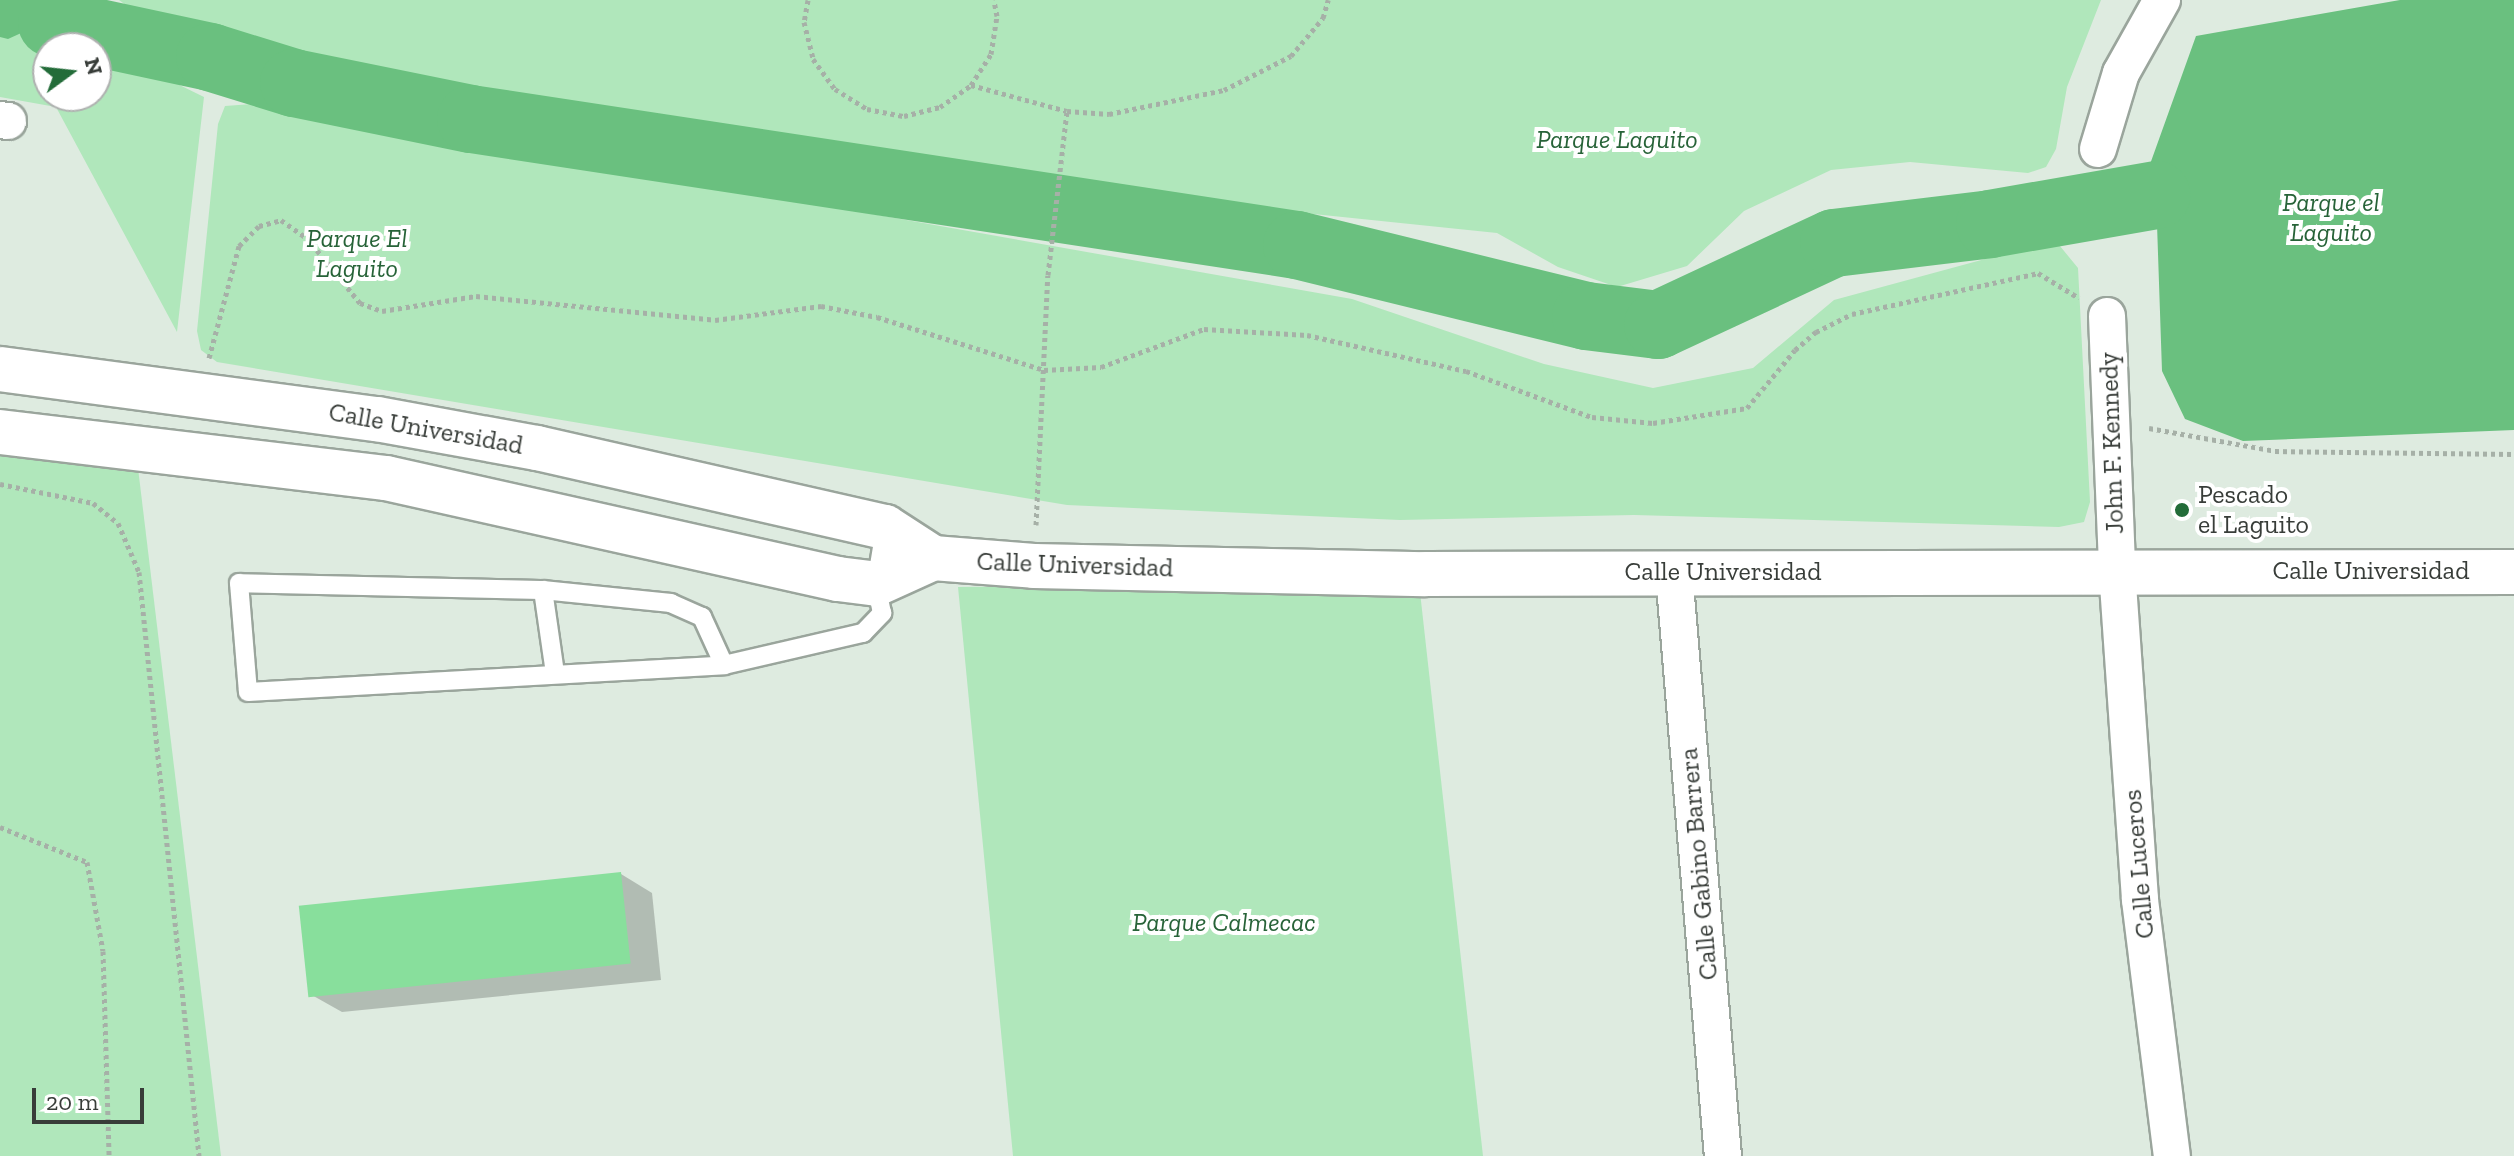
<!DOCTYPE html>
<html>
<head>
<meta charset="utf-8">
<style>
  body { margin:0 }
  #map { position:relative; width:2514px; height:1156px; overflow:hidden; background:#deebe0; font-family:"Zilla Slab",serif }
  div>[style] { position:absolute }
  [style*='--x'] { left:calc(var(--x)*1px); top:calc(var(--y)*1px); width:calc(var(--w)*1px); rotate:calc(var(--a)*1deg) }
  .green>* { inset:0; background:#b0e7bb }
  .water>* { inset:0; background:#6ac07f }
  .shadow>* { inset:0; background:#0003 }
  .river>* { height:68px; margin:-34px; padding:0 34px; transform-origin:34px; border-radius:34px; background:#6ac07f }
  .building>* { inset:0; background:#88df9c; transform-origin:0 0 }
  .path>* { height:5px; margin-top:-2.5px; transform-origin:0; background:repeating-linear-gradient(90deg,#a6b0a7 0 4px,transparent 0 8px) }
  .roads { filter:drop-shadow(2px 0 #9aa59c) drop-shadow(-2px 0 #9aa59c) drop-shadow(0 2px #9aa59c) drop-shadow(0 -2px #9aa59c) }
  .service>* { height:18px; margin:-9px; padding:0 9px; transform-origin:9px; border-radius:9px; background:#fff }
  .minor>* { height:36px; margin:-18px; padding:0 18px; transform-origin:18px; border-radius:18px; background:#fff }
  .tertiary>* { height:44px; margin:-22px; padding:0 22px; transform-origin:22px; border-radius:22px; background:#fff }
  .dots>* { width:22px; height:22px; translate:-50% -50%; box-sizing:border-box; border:4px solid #fff; border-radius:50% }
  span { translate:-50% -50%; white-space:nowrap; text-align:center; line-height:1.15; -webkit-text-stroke:8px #fff; paint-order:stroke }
  .park-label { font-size:26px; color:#276338; font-style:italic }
  .street-label { font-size:26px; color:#383d39 }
  .poi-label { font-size:26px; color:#383d39 }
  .left { translate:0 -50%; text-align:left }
  .north { position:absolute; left:32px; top:32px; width:80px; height:80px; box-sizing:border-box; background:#fff; border:2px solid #afb1b0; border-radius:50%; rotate:75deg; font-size:22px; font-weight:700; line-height:32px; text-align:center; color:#383d39 }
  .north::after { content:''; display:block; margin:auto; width:28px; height:36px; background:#236c39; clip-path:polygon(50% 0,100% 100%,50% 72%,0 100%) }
  .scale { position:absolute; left:32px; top:1088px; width:112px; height:36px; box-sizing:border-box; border:4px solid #383d39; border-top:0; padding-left:10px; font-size:24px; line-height:28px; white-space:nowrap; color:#383d39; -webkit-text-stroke:6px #fff; paint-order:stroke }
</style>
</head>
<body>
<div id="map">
  <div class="green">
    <i style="clip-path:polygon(evenodd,0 0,50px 0,53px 23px,204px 97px,177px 332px,56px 107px,0 97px,0 0,48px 48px,96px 48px,96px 96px,48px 96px,48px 48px)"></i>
    <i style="clip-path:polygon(119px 0,2101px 0,2067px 87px,2056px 149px,2046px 167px,2028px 173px,1910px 162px,1831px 170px,1744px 211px,1687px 266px,1617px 287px,1558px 267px,1497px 233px,967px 178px,791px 138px,625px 110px,369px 87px,162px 32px)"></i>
    <i style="clip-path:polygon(252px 104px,1352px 299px,1544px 364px,1653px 388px,1753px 368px,1834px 300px,2055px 240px,2078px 268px,2090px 502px,2084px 522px,2059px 527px,1634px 515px,1400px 520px,1067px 505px,217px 362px,201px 350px,197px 331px,218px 124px,225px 106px)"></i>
    <i style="clip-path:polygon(0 450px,138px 468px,221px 1156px,0 1156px)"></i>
    <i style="clip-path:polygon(1108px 586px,1420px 592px,1483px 1156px,1013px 1156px,958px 587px)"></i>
  </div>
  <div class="water">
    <i style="clip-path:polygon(0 0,78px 0,85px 4px,8px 39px,0 37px)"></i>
    <i style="clip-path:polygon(2400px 0,2514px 0,2514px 430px,2243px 441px,2185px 419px,2162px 371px,2156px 195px,2149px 167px,2196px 36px)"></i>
  </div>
  <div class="shadow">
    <i style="clip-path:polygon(621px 874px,652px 893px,661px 980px,342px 1012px,310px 994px)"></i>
  </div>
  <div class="river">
    <i style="--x:52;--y:23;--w:162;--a:12.1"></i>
    <i style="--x:210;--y:57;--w:88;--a:17.2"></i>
    <i style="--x:294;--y:83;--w:181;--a:11.5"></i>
    <i style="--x:471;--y:119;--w:836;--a:8.67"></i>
    <i style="--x:1297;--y:245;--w:298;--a:13.8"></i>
    <i style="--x:1586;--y:316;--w:73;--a:7.1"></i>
    <i style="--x:1658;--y:325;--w:194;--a:-25"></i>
    <i style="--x:1834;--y:243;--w:157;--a:-6.9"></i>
    <i style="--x:1990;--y:224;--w:169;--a:-9.9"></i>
  </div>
  <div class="building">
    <i style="left:621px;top:872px;width:92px;height:324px;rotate:84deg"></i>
  </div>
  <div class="path">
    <i style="--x:808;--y:0;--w:22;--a:100"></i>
    <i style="--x:804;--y:22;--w:38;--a:76"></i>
    <i style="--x:813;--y:59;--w:37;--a:54"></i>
    <i style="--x:835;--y:89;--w:38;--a:32"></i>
    <i style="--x:867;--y:109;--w:38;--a:11"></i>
    <i style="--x:904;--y:116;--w:37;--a:-14"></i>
    <i style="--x:940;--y:107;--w:38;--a:-35"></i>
    <i style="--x:971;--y:85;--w:37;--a:-57"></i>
    <i style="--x:991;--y:54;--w:38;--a:-81"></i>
    <i style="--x:997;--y:16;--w:16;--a:-101"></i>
    <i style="--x:971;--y:85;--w:99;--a:15.2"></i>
    <i style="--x:1067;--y:111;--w:42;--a:4.1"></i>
    <i style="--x:1109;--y:114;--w:117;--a:-11.8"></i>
    <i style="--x:1224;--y:90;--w:75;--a:-26.9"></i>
    <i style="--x:1291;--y:56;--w:50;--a:-49.9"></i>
    <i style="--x:1323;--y:18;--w:19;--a:-74"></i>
    <i style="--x:209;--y:358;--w:116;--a:-75"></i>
    <i style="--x:239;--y:246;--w:28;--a:-45"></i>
    <i style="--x:259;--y:226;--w:23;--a:-15"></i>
    <i style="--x:281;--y:220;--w:32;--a:35"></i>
    <i style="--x:307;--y:238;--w:84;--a:50.8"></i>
    <i style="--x:360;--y:303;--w:23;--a:20"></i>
    <i style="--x:382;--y:311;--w:95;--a:-9.1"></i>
    <i style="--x:476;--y:296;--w:240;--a:5.7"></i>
    <i style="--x:715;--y:320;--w:107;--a:-7.5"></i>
    <i style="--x:821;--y:306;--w:57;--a:11.1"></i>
    <i style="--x:877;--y:317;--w:175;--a:17.6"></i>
    <i style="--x:1044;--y:370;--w:57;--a:-3"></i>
    <i style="--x:1101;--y:367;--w:110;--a:-20.3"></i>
    <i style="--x:1204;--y:329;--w:103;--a:3.3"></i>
    <i style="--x:1307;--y:335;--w:163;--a:12.8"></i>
    <i style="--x:1466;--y:371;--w:134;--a:20.1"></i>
    <i style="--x:1592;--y:417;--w:61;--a:5.6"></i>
    <i style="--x:1653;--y:423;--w:95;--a:-9.1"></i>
    <i style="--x:1747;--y:408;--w:75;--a:-50.4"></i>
    <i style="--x:1795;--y:350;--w:28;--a:-41"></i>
    <i style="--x:1816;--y:332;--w:40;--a:-26.6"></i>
    <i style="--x:1852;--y:314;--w:190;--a:-12.4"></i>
    <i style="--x:2038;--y:273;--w:48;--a:31.4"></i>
    <i style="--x:2149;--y:428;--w:128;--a:10.3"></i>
    <i style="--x:2275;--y:451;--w:239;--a:0.7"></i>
    <i style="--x:0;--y:484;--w:95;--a:11.5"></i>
    <i style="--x:93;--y:503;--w:32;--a:39"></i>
    <i style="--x:118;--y:523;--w:53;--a:66.8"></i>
    <i style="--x:139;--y:572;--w:587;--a:84.13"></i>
    <i style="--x:1036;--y:525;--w:250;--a:-87.3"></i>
    <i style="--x:1048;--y:275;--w:165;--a:-83.4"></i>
    <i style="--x:0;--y:827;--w:94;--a:21.9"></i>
    <i style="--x:87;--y:862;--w:90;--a:79.8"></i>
    <i style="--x:103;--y:951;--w:205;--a:88.3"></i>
  </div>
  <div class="roads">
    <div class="service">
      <i style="--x:543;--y:590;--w:84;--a:81.8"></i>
      <i style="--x:724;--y:665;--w:53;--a:-114.6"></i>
      <i style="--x:702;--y:617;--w:34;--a:-156"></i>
      <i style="--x:671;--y:603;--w:129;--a:-174.2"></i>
      <i style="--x:543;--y:590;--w:304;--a:-178.7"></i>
      <i style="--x:239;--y:583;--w:109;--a:85.3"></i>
      <i style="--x:248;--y:692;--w:477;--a:-3.2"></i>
      <i style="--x:724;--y:665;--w:143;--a:-13"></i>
      <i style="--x:863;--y:633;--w:28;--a:-46"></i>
      <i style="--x:882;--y:613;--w:30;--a:-102"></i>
      <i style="--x:876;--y:584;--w:56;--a:-80.7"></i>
    </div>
    <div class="minor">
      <i style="--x:0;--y:120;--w:8;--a:7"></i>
      <i style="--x:2098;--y:149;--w:79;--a:-73.2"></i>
      <i style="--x:2121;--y:73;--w:84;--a:-60.7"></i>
      <i style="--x:2107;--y:316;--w:254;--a:87.7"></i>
      <i style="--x:2117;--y:570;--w:331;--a:86"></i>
      <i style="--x:2140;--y:900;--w:258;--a:82.9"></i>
      <i style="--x:1674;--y:573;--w:585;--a:85.2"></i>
    </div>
    <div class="tertiary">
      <i style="--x:0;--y:369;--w:380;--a:7.6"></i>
      <i style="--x:377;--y:419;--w:163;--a:10.3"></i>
      <i style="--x:537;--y:448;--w:357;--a:12.8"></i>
      <i style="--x:885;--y:527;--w:57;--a:32.9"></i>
      <i style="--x:933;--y:558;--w:101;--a:4.5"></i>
      <i style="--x:1034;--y:566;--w:391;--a:1.2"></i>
      <i style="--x:1425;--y:574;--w:1089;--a:-0.11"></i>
      <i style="--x:0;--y:432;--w:389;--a:6.8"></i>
      <i style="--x:386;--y:478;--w:463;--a:12.6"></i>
      <i style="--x:838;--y:579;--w:38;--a:7"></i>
      <i style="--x:876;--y:584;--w:63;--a:-24.5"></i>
    </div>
  </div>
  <div class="dots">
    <i style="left:2182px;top:510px;background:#236c39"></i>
  </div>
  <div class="park-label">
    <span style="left:1617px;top:140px">Parque Laguito</span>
    <span style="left:2331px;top:218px">Parque el<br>Laguito</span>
    <span style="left:357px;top:254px">Parque El<br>Laguito</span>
    <span style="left:1224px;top:923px">Parque Calmecac</span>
  </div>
  <div class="street-label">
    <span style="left:426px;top:429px;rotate:10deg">Calle Universidad</span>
    <span style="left:2112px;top:443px;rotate:-92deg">John F. Kennedy</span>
    <span style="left:1075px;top:565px;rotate:2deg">Calle Universidad</span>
    <span style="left:2371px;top:571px">Calle Universidad</span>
    <span style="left:1723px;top:572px">Calle Universidad</span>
    <span style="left:1699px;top:864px;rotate:-95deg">Calle Gabino Barrera</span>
    <span style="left:2139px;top:864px;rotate:-95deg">Calle Luceros</span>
  </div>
  <div class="poi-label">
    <span class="left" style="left:2198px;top:510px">Pescado<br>el Laguito</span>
  </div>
  <div class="north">N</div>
  <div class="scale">20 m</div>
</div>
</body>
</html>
